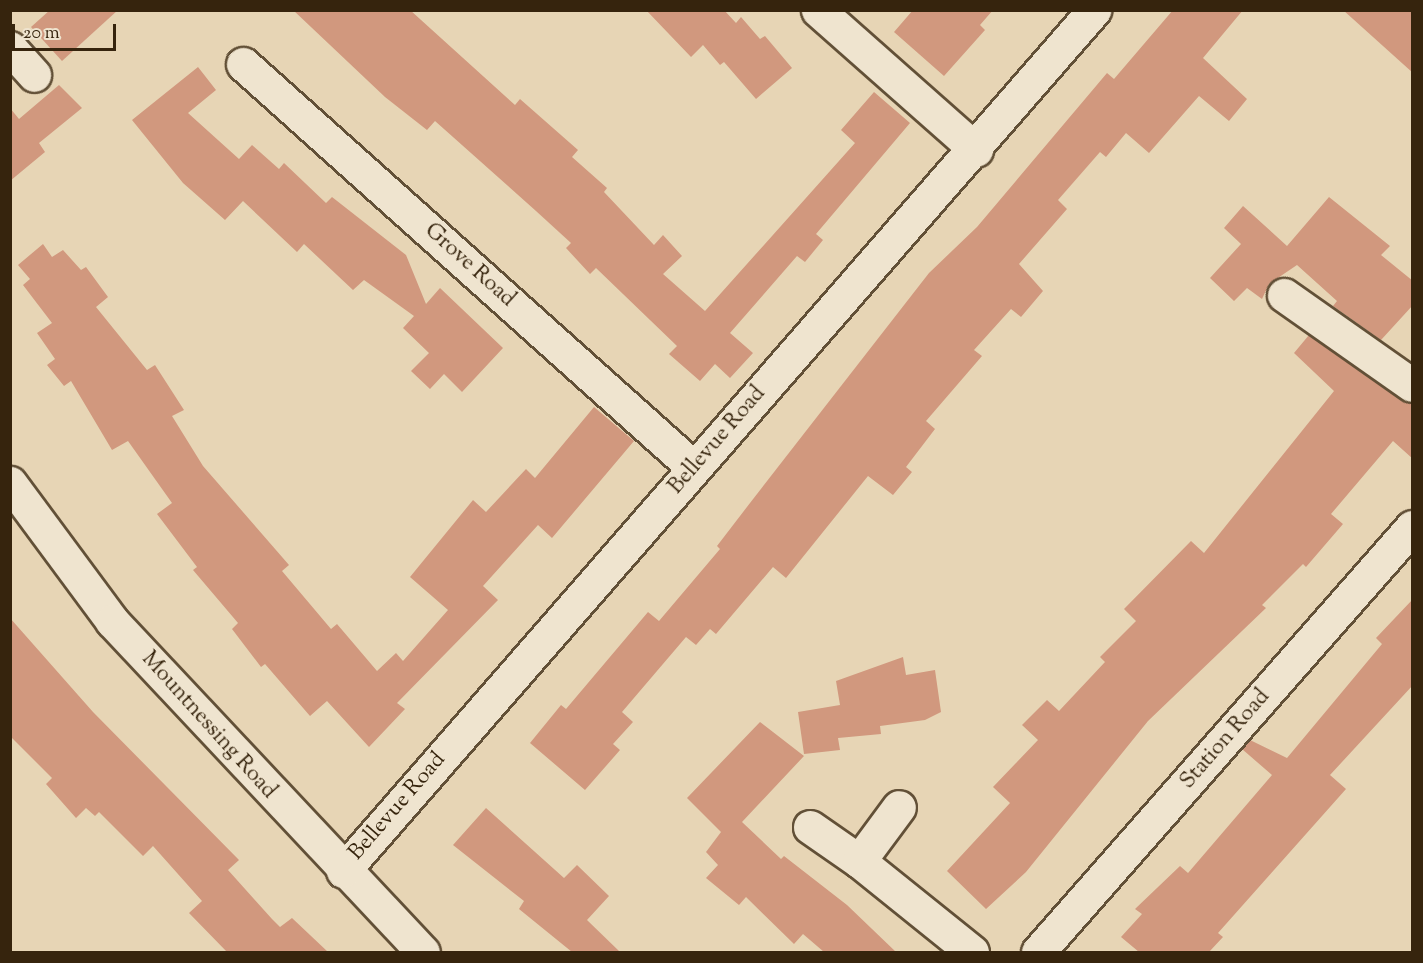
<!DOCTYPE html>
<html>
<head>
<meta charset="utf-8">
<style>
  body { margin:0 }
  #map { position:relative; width:1423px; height:963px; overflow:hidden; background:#e7d5b5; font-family:"Sorts Mill Goudy",serif }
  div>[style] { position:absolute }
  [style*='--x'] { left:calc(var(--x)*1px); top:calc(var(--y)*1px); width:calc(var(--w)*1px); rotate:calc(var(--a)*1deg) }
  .building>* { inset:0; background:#d1987e }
  .roads { filter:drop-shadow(2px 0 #625037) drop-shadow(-2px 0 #625037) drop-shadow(0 2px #625037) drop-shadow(0 -2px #625037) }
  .minor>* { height:33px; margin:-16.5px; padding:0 16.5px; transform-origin:16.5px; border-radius:16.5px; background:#efe4cf }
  span { translate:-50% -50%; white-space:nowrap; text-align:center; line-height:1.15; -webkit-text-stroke:4.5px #efe4cf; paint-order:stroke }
  .street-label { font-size:22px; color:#36240d }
  .frame { position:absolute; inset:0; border:12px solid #36240d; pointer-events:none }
  .scale { position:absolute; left:12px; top:24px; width:104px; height:27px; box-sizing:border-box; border:3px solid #36240d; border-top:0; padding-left:8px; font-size:18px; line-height:21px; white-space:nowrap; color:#36240d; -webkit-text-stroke:4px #efe4cf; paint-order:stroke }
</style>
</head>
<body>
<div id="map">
  <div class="building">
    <i style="clip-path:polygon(50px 10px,118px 10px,62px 61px,31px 27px)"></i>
    <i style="clip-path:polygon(293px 10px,410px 10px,515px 105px,520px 99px,578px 150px,572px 157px,607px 188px,604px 192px,654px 245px,663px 235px,682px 256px,663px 274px,705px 311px,855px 143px,841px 130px,874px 92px,910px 123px,816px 234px,823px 240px,805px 262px,797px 256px,730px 333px,753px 353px,730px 378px,715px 364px,700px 381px,669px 354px,677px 346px,596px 268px,590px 274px,566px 248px,571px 243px,536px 211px,435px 121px,427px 130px,385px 97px)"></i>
    <i style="clip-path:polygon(646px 10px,724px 10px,736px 23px,741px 17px,760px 39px,765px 36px,792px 68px,756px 99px,724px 62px,720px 65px,703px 45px,691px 57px)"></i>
    <i style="clip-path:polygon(913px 10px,993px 10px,980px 25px,985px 30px,944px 76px,894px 32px)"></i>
    <i style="clip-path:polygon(1173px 10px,1243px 10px,1203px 58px,1247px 99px,1229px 121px,1199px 96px,1149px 153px,1126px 133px,1106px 157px,1100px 152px,1058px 200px,1067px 209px,1019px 264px,1043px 291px,1021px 317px,1011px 309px,974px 350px,982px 356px,926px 421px,935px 429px,906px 467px,912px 472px,893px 495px,868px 476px,786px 578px,773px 567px,716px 634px,710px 629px,696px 645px,686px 637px,622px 712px,633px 722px,613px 744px,620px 750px,585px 790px,530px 743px,561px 705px,566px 709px,648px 612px,659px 621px,720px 549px,717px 546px,750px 503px,929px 273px,977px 227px,1107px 73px,1114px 79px)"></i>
    <i style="clip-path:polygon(1343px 10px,1413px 10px,1413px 73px)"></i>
    <i style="clip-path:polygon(198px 67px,216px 90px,188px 113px,239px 159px,252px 145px,279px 169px,284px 163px,326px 203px,332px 197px,406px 255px,426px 304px,440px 288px,503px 348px,462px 392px,444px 374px,430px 389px,411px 371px,429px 353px,403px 328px,414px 316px,364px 280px,353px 290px,304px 244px,297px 252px,243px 201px,225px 220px,183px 183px,132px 120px)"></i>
    <i style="clip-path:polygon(59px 85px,82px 108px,39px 143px,45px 152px,10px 181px,10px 108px,19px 119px)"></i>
    <i style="clip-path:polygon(1329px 197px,1390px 246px,1381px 255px,1413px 281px,1413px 305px,1381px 340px,1333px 306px,1337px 301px,1297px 265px,1269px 284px,1262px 299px,1247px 288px,1234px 301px,1210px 278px,1241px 244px,1224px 228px,1243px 206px,1287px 246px)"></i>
    <i style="clip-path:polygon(43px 244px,52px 257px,63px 250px,81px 270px,86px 267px,108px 297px,96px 307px,147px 370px,155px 365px,184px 410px,172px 416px,203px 466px,289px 565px,282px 571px,331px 629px,337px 624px,377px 671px,396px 653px,403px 661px,448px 610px,410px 577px,473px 500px,486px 512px,526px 469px,535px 478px,594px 407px,634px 441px,552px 538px,538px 525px,483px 586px,498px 600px,397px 703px,405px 709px,369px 747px,327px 701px,310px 716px,265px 664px,261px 667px,232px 629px,238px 623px,193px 570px,197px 567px,157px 514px,172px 503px,128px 441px,112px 450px,71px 381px,64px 386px,47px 365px,55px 359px,37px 333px,52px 323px,23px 285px,30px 279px,18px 265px)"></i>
    <i style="clip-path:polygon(1309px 335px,1401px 400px,1413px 403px,1413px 459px,1393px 441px,1331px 514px,1343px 524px,1306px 567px,1303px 564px,1262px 605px,1266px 608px,1148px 721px,1026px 872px,986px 909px,947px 871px,1010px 803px,993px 787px,1038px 740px,1022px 725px,1047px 700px,1059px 711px,1105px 662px,1100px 657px,1136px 621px,1124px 609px,1191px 541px,1204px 553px,1334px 391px,1294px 353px)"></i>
    <i style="clip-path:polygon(1413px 599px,1413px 685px,1330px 775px,1346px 789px,1218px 933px,1223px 937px,1209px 952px,1139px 952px,1121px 937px,1142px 914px,1135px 909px,1180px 866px,1188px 873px,1272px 775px,1242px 749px,1250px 740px,1287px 758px,1382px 644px,1376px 638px)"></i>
    <i style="clip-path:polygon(10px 618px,93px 712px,239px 860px,228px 870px,272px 919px,280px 927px,292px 918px,328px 952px,227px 952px,189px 913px,202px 901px,153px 846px,143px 856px,99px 812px,95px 816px,86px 808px,76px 818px,46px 784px,52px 778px,10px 736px)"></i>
    <i style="clip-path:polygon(903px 657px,906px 675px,935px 670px,941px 712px,925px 720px,880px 726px,881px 734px,838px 738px,840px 750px,804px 754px,798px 712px,840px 705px,836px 681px)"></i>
    <i style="clip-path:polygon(760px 722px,804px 756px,742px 822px,781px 859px,784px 856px,847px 905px,896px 952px,824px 952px,803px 934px,794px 944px,746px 897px,739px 905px,706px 878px,718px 865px,706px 852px,721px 832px,687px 798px)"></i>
    <i style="clip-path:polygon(486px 808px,564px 878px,577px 865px,609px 896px,587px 920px,620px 952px,572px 952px,519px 909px,524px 901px,453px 845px)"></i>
  </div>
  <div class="roads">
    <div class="minor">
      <i style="--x:818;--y:10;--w:211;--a:41.5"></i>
      <i style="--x:10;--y:48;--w:36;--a:48"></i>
      <i style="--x:243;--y:64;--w:605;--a:41.85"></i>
      <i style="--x:1284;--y:295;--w:156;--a:35.1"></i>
      <i style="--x:10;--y:483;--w:172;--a:53.5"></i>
      <i style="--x:112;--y:621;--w:454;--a:46.8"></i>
      <i style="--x:810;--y:827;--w:60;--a:34.8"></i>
      <i style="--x:859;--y:861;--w:145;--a:38.8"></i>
      <i style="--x:859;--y:861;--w:67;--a:-53.5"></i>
      <i style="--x:343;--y:871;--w:1143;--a:-48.9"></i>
      <i style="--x:1038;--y:952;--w:566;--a:-48.65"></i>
    </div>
  </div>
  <div class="street-label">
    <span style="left:469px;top:266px;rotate:42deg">Grove Road</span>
    <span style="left:718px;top:441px;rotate:-49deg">Bellevue Road</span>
    <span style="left:208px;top:726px;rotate:48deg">Mountnessing Road</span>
    <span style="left:1226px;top:740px;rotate:-49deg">Station Road</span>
    <span style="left:398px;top:807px;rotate:-49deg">Bellevue Road</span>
  </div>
  <div class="frame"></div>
  <div class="scale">20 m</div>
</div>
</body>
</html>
